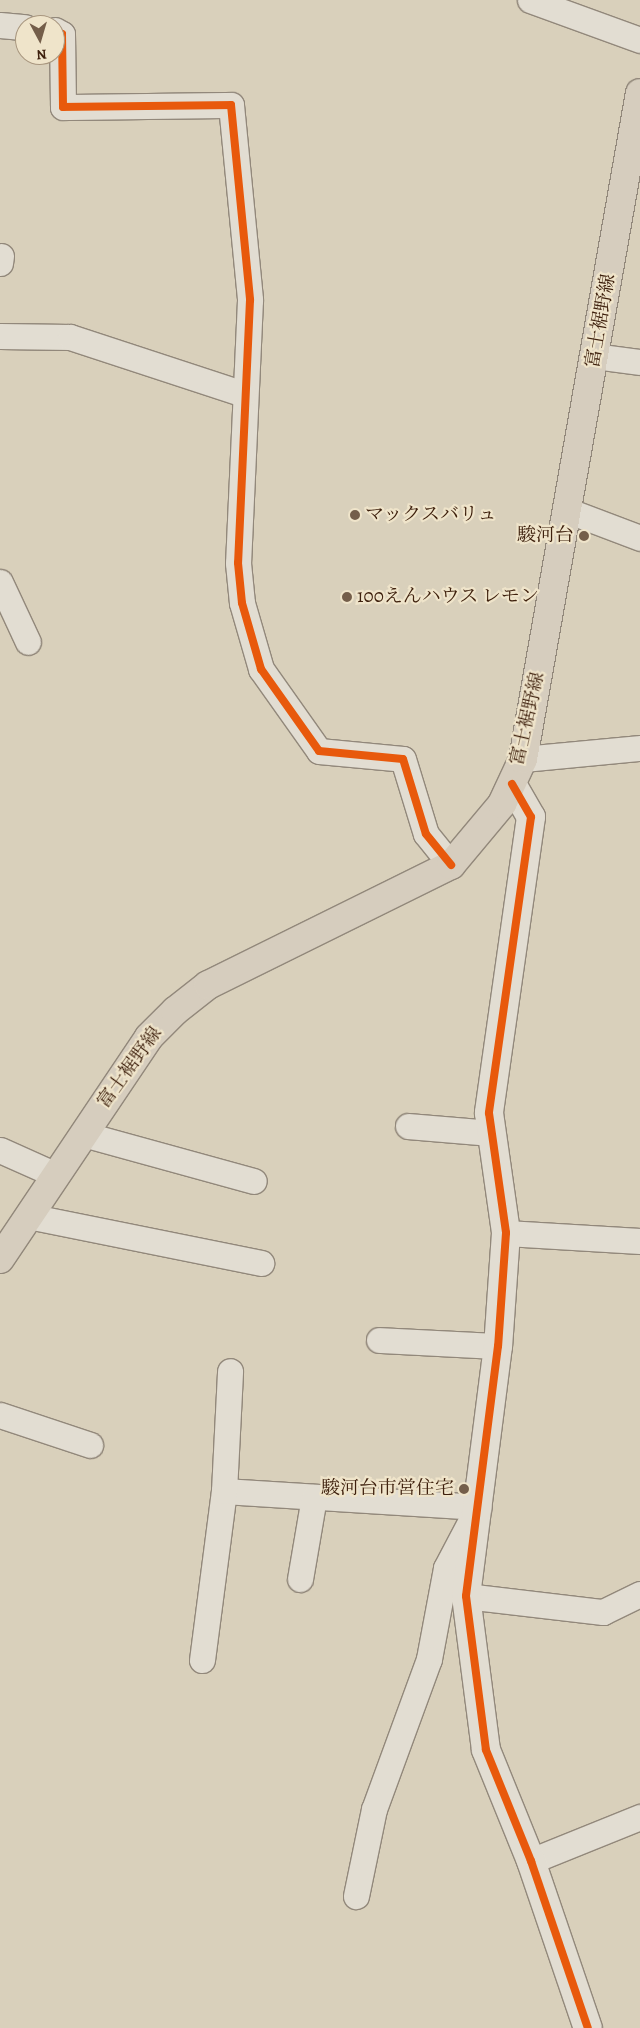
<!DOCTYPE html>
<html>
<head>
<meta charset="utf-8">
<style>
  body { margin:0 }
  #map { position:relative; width:640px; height:2028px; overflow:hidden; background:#d9d0bb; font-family:Alegreya,"Noto Serif JP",serif }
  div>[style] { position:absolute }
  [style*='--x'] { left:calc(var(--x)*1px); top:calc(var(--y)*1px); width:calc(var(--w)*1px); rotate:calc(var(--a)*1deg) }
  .roads { filter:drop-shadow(1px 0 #92887b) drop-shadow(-1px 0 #92887b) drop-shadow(0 1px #92887b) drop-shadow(0 -1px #92887b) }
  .street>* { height:25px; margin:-12.5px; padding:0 12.5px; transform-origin:12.5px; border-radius:12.5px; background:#e2ddd2 }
  .secondary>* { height:28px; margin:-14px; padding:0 14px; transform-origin:14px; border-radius:14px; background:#e2ddd2 }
  .primary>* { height:28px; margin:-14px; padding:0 14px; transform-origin:14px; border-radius:14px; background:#d6cdbe }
  .cycleway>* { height:8px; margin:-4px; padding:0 4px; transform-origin:4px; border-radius:4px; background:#e8590c }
  .dots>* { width:14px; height:14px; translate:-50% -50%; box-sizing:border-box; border:2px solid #efe4ca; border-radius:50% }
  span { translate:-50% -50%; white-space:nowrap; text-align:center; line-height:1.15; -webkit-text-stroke:4.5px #efe4ca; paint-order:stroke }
  .street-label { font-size:19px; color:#3e200d }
  .poi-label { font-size:19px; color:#3e200d }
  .left { translate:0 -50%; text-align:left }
  .right { translate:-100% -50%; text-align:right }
  .north { position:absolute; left:15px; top:15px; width:50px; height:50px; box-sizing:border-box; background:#efe4ca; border:1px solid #a8967e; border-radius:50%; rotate:174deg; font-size:14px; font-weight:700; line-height:20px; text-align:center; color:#3e200d }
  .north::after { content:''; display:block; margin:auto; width:18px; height:22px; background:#745e4a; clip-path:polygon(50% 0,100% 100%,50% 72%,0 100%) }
</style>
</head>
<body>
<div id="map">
  <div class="roads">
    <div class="street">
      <i style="--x:530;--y:0;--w:117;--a:20"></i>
      <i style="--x:0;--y:25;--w:25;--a:5"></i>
      <i style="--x:55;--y:30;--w:8;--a:30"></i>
      <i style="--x:62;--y:34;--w:73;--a:89.2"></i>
      <i style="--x:63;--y:107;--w:168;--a:-0.7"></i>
      <i style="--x:231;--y:105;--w:196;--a:84.4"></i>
      <i style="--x:250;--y:300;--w:263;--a:92.6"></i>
      <i style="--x:238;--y:563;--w:40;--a:84.3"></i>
      <i style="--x:242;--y:603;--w:69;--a:73.9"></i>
      <i style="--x:261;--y:669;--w:100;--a:54.7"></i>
      <i style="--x:319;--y:751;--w:84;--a:5.4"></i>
      <i style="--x:403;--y:759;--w:78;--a:73"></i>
      <i style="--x:426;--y:834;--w:40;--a:51"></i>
      <i style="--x:0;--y:263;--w:7;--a:-82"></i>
      <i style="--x:0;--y:336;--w:70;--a:0.8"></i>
      <i style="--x:70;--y:337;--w:182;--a:18.2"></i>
      <i style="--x:594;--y:356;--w:46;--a:7.4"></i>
      <i style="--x:569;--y:511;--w:76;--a:20.8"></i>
      <i style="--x:0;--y:582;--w:66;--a:65"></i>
      <i style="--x:523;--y:759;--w:118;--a:-5.4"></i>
      <i style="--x:408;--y:1126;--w:83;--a:4.8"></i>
      <i style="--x:83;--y:1134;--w:177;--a:15.4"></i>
      <i style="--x:0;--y:1150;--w:61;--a:24.1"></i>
      <i style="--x:28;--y:1216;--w:238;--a:11.4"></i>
      <i style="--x:506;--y:1233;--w:134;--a:3.4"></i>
      <i style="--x:379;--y:1340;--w:119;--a:2.9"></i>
      <i style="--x:0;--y:1415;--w:95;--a:18.4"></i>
      <i style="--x:224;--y:1491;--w:255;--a:3.6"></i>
      <i style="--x:478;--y:1507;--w:69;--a:117.7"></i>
      <i style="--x:446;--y:1568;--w:93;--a:100.6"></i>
      <i style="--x:429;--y:1659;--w:160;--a:110.1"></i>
      <i style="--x:374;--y:1809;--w:89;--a:101.7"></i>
      <i style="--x:300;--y:1579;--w:83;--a:-80.3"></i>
      <i style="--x:466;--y:1596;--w:138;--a:6.7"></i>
      <i style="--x:603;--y:1612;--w:41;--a:-25.9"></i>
      <i style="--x:202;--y:1660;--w:170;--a:-82.6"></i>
      <i style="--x:224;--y:1491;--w:120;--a:-87.1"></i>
      <i style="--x:531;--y:1861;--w:118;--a:-22"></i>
    </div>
    <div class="secondary">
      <i style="--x:512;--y:784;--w:38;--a:60"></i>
      <i style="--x:531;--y:817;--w:299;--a:98.1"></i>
      <i style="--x:489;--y:1113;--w:121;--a:81.9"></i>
      <i style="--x:506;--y:1233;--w:113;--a:94"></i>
      <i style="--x:498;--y:1346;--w:252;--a:97.3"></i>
      <i style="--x:466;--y:1596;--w:155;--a:82.6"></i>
      <i style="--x:486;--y:1750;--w:120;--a:67.9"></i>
      <i style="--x:531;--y:1861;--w:176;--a:71.2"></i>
    </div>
    <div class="primary">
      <i style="--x:0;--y:1259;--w:267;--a:-56.1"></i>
      <i style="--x:149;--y:1037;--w:37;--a:-45"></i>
      <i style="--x:175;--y:1011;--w:42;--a:-38.2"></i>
      <i style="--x:208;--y:985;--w:271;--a:-26.3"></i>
      <i style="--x:451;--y:865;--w:80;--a:-50.1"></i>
      <i style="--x:502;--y:804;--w:50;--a:-65"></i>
      <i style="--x:523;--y:759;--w:676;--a:-80.04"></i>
    </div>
  </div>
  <div class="cycleway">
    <i style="--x:55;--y:30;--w:8;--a:30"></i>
    <i style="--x:62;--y:34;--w:73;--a:89.2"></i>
    <i style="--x:63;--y:107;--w:168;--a:-0.7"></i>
    <i style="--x:231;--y:105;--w:196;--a:84.4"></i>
    <i style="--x:250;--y:300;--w:263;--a:92.6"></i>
    <i style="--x:238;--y:563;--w:40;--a:84.3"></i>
    <i style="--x:242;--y:603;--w:69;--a:73.9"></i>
    <i style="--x:261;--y:669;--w:100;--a:54.7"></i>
    <i style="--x:319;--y:751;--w:84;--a:5.4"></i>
    <i style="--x:403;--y:759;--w:78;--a:73"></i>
    <i style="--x:426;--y:834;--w:40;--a:51"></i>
    <i style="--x:512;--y:784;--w:38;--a:60"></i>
    <i style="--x:531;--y:817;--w:299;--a:98.1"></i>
    <i style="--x:489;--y:1113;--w:121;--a:81.9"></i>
    <i style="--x:506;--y:1233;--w:113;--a:94"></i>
    <i style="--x:498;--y:1346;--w:252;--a:97.3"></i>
    <i style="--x:466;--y:1596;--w:155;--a:82.6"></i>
    <i style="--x:486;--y:1750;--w:120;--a:67.9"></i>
    <i style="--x:531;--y:1861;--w:176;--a:71.2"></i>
  </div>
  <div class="dots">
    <i style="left:355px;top:515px;background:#745e4a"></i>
    <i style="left:584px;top:536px;background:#745e4a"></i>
    <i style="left:347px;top:597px;background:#745e4a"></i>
    <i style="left:464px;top:1489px;background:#745e4a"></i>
  </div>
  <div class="street-label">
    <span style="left:601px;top:321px;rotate:-80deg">富士裾野線</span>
    <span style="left:528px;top:719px;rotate:-77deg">富士裾野線</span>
    <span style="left:130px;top:1068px;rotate:-54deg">富士裾野線</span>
  </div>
  <div class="poi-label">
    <span class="left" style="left:365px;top:515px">マックスバリュ</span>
    <span class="right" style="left:574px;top:536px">駿河台</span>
    <span class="left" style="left:357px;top:597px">100えんハウス レモン</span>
    <span class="right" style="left:454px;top:1489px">駿河台市営住宅</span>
  </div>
  <div class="north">N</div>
</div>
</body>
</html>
